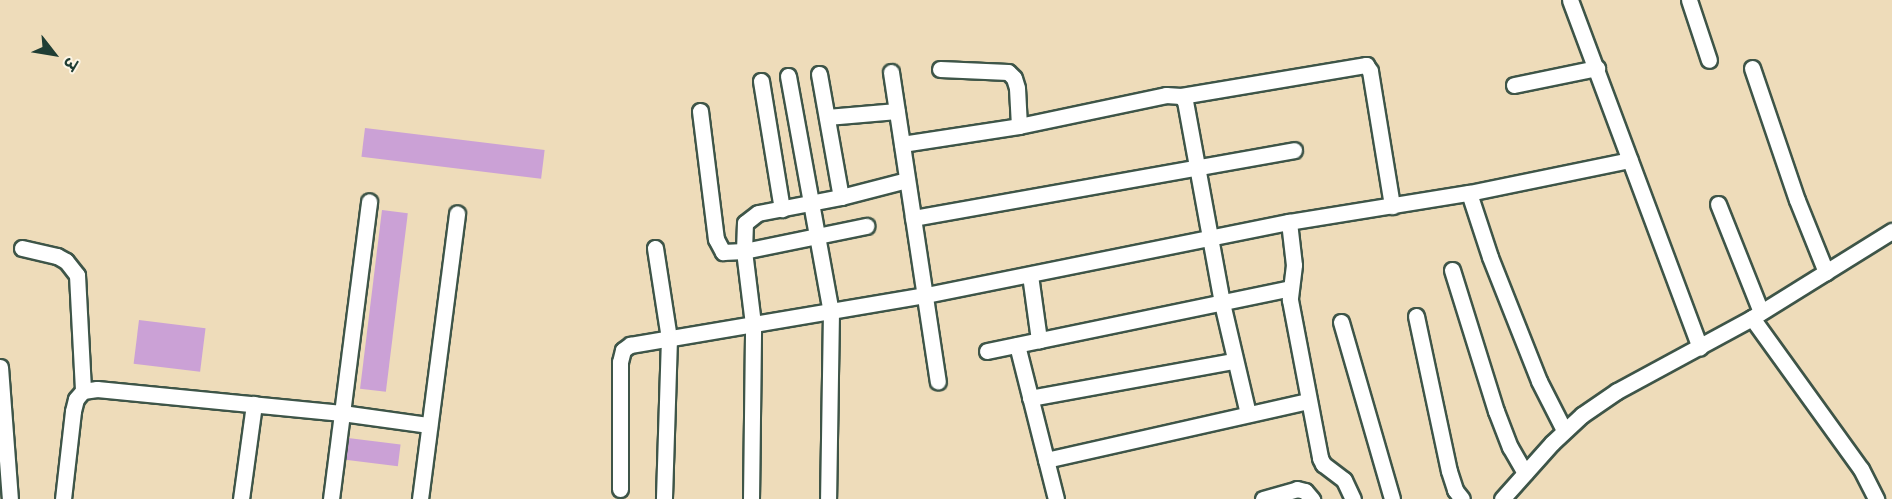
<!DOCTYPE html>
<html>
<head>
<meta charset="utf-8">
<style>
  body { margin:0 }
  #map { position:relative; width:1892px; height:499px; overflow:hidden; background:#eedcba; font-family:Sriracha,"Playpen Sans Deva",sans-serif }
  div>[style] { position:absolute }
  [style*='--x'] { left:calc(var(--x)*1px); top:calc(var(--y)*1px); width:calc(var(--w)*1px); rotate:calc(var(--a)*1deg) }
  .building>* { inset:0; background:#cba1d6; transform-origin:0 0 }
  .roads { filter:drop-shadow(2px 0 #3e5548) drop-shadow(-2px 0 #3e5548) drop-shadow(0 2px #3e5548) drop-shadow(0 -2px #3e5548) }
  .minor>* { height:15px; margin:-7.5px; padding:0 7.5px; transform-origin:7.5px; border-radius:7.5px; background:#fff }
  span { translate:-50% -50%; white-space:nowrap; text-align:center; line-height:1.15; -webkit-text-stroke:6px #fcf5e5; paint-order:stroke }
  .north { position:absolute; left:24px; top:24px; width:60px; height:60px; -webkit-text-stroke:4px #fcf5e5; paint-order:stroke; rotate:121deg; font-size:16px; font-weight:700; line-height:24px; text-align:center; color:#1f3d34 }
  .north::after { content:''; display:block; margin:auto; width:21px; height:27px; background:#1f3d34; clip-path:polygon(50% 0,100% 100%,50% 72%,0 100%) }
</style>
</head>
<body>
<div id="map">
  <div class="building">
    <i style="left:365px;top:128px;width:181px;height:29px;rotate:7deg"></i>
    <i style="left:382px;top:210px;width:26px;height:180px;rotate:7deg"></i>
    <i style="left:139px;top:320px;width:67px;height:44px;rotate:7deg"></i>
    <i style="left:340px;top:437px;width:61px;height:22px;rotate:7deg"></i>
  </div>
  <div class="roads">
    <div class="minor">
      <i style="--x:1570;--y:0;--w:371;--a:69.5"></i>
      <i style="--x:1689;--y:0;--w:63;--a:71.6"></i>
      <i style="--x:1752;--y:68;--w:139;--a:71.2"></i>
      <i style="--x:1797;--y:200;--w:78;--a:68.1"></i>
      <i style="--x:940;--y:69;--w:68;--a:2.5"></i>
      <i style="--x:1008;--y:72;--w:8;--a:45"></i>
      <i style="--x:1014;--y:78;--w:10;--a:73"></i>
      <i style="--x:1017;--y:88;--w:38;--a:87"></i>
      <i style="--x:891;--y:72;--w:313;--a:81.4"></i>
      <i style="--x:819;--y:74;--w:125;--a:79.9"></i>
      <i style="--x:788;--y:76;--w:240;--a:79.7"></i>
      <i style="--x:831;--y:312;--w:187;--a:90.9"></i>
      <i style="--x:761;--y:81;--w:130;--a:80.7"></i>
      <i style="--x:1514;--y:85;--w:85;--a:-11.6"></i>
      <i style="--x:1181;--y:96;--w:188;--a:-9.5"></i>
      <i style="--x:1366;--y:65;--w:7;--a:56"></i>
      <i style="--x:1370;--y:71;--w:137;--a:80.7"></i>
      <i style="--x:700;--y:111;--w:129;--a:82.9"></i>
      <i style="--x:716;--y:239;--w:15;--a:62"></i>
      <i style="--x:723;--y:252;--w:21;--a:-3"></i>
      <i style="--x:744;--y:251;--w:125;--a:-11.6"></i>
      <i style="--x:827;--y:117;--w:70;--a:-4.9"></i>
      <i style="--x:902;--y:144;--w:118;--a:-8.7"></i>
      <i style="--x:1019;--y:126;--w:150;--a:-11.9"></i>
      <i style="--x:1166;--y:95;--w:15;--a:4"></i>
      <i style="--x:1181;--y:96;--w:6;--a:51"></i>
      <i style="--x:1185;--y:101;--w:205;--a:79.6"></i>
      <i style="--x:1222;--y:303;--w:114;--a:76.8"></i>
      <i style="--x:1469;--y:193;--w:67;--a:71.8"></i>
      <i style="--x:1490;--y:257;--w:133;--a:68.4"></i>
      <i style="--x:1539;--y:381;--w:55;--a:63"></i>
      <i style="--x:1718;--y:204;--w:116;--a:68.3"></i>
      <i style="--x:913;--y:218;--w:387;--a:-10.1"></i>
      <i style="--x:1289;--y:222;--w:43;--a:83.4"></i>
      <i style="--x:1294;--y:265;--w:35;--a:97"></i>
      <i style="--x:1290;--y:300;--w:161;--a:79.2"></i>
      <i style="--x:1320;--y:458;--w:7;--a:63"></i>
      <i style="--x:1323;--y:464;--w:26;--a:37"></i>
      <i style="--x:1344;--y:480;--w:21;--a:65"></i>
      <i style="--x:22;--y:248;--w:36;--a:13"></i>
      <i style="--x:57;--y:256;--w:10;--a:29"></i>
      <i style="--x:66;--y:261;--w:18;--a:52"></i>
      <i style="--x:77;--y:275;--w:116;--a:87"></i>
      <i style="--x:655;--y:248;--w:91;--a:81.2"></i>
      <i style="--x:669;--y:338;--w:161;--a:91.8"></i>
      <i style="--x:1452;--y:270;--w:148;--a:72.7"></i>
      <i style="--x:1496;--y:411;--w:39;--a:69"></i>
      <i style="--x:1510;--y:447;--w:30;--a:60"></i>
      <i style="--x:1030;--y:275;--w:66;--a:82.1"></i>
      <i style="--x:1416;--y:316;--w:158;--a:78"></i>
      <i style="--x:1449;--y:471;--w:20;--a:72"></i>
      <i style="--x:1455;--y:490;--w:11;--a:52"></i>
      <i style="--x:1752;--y:318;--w:186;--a:54.2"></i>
      <i style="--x:1861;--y:469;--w:34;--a:63"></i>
      <i style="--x:1341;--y:322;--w:184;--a:73.9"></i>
      <i style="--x:1017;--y:345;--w:159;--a:75.8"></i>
      <i style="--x:987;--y:351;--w:310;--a:-11.7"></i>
      <i style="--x:0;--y:367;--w:132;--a:85.7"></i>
      <i style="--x:1030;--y:398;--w:207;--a:-10.3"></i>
      <i style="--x:1046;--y:460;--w:269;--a:-12.7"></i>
      <i style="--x:620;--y:489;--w:127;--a:-90"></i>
      <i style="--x:620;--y:362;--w:12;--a:-76"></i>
      <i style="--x:623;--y:350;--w:9;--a:-36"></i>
      <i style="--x:630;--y:345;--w:300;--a:-9.6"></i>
      <i style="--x:926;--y:295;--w:370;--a:-11.4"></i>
      <i style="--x:1289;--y:222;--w:182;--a:-9.2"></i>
      <i style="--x:1469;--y:193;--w:164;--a:-11.6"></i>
      <i style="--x:63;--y:499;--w:89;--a:-83.5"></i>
      <i style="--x:73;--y:411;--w:12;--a:-76"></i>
      <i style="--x:76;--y:399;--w:11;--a:-49"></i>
      <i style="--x:83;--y:391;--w:14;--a:-8"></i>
      <i style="--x:97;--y:389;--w:246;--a:5.6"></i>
      <i style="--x:342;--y:413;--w:88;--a:7.9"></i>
      <i style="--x:241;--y:499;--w:96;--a:-82.2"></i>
      <i style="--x:331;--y:499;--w:300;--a:-82.7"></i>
      <i style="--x:420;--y:499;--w:288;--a:-82.6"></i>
      <i style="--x:751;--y:499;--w:175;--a:-89.3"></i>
      <i style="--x:753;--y:324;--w:74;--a:-97"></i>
      <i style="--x:744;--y:251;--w:28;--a:-88"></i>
      <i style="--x:745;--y:223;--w:16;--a:-38"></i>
      <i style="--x:758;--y:213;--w:85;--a:-10.9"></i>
      <i style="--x:841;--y:197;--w:68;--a:-14.4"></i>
      <i style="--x:1263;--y:499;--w:35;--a:-16"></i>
      <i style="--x:1297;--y:489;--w:8;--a:14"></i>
      <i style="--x:1305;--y:491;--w:11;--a:49"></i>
      <i style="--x:1502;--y:499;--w:75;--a:-48.2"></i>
      <i style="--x:1552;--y:443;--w:41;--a:-43"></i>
      <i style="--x:1582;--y:415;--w:42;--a:-34.4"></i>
      <i style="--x:1617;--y:391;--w:153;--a:-28.4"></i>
      <i style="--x:1752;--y:318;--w:165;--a:-31.9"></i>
    </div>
  </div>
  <div class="north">उ</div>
</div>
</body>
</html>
